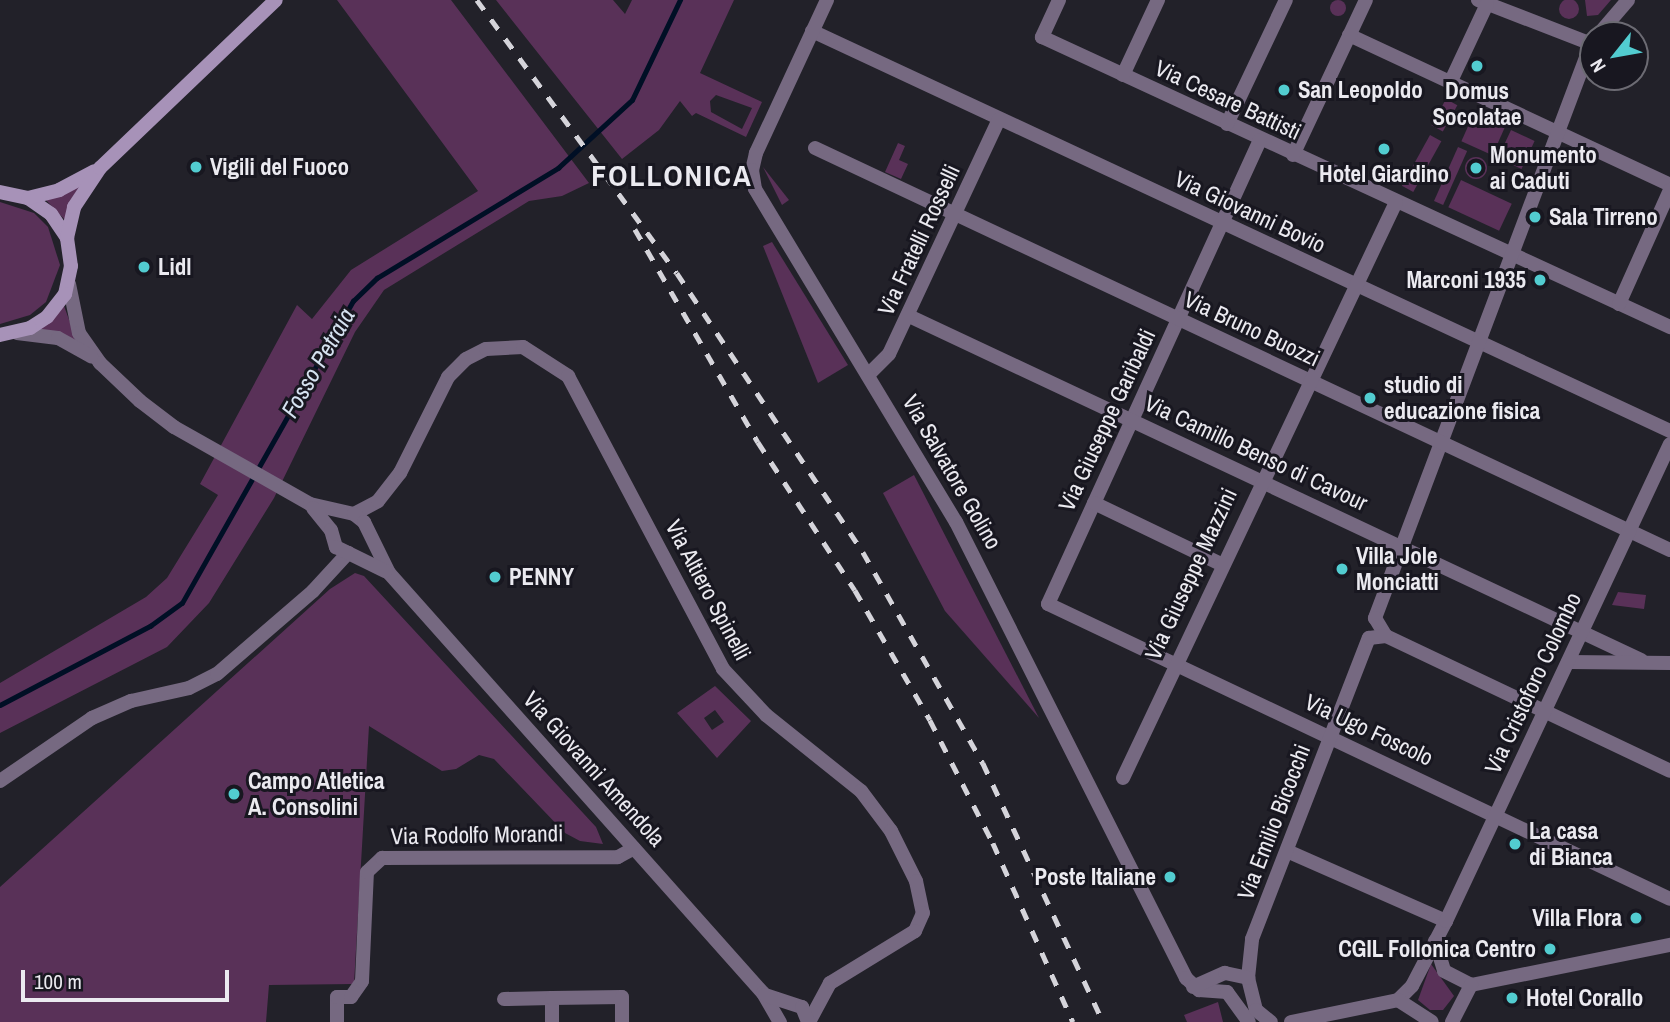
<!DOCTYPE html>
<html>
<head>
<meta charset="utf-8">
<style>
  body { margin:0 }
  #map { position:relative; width:1670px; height:1022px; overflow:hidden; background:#222129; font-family:"Archivo Narrow",sans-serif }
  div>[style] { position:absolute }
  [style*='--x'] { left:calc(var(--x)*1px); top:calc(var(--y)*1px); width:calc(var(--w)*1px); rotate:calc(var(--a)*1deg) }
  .green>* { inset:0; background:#593158; transform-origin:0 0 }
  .round { border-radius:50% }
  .stream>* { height:4.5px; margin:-2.25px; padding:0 2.25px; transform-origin:2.25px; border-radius:2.25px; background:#000f25 }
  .minor>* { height:14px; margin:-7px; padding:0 7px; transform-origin:7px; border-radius:7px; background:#766981 }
  .tertiary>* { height:14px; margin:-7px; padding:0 7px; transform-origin:7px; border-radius:7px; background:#766981 }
  .secondary>* { height:14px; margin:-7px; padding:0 7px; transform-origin:7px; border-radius:7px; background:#a792b8 }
  .rail>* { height:4.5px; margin-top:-2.25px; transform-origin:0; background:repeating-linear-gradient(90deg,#d5d4da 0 12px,transparent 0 24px) }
  .dots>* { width:19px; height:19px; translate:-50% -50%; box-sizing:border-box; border:4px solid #181720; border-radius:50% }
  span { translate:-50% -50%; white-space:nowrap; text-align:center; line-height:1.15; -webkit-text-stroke:6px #181720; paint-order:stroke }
  .poi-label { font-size:23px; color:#ebeaf0; font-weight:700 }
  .left { translate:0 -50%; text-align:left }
  .right { translate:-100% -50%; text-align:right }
  .street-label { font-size:23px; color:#ebeaf0 }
  .water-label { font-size:24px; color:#d6e2f0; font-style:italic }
  .district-label { font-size:30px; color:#ebeaf0; font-weight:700; letter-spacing:2px }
  .north { position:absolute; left:1579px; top:21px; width:70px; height:70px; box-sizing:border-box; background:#181720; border:2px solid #6c6b73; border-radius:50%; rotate:239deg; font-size:19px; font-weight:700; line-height:28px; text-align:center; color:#ebeaf0 }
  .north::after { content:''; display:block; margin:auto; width:24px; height:32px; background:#52ccd0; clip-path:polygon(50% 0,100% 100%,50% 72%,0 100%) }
  .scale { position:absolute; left:21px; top:970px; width:208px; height:32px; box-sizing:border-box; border:4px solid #ebeaf0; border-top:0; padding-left:9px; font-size:21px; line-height:24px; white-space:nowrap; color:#ebeaf0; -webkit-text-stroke:5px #181720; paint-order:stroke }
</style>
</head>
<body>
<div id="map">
  <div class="green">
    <i class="round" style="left:1559px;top:-1px;width:20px;height:20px"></i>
    <i style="clip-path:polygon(337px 0,451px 0,589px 183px,562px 196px,529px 201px,384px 290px,355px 332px,274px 498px,209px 603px,167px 647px,0 733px,0 683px,146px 597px,167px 578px,218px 495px,200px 484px,297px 305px,312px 319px,351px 270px,478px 191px)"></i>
    <i style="clip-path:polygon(evenodd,496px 0,613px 0,625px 14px,632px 0,734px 0,700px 73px,762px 102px,746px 137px,696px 113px,692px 116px,680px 101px,659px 130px,622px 159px,496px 0,716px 95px,752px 108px,742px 129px,711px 112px,710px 101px,716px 95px)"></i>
    <i style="clip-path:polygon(1585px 0,1611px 0,1598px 15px,1587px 16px)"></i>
    <i class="round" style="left:1330px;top:0;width:16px;height:16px"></i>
    <i style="left:1446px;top:99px;width:13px;height:30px;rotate:29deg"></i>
    <i style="left:1474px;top:113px;width:34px;height:31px;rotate:24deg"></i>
    <i style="left:1511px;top:130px;width:26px;height:31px;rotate:25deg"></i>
    <i style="left:1430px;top:135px;width:13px;height:58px;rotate:29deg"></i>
    <i style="clip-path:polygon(898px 143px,905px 146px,899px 160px,908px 164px,901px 179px,885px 172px)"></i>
    <i style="left:1458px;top:147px;width:10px;height:59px;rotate:24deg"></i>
    <i class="round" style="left:1465px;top:157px;width:22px;height:22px"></i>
    <i style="clip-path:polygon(763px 167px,789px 200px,782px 205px)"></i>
    <i style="left:1461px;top:180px;width:56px;height:30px;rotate:25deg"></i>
    <i style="clip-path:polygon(83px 182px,69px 202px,65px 220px,45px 199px)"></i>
    <i style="clip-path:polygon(0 202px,34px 213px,48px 227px,60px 265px,46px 302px,30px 315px,0 324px)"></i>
    <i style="clip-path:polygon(772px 242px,848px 365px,818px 383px,763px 246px)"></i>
    <i style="clip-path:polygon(64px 306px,74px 333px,82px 343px,40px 329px)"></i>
    <i style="clip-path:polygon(914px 475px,1039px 718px,945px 611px,883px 493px)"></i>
    <i style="clip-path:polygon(355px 573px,364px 576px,596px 827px,603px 844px,580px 841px,565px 833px,494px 759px,479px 755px,456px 769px,442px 771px,369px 726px,354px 984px,269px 985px,266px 1022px,0 1022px,0 887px,330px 589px)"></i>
    <i style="clip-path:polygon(1618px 592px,1646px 595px,1644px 609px,1612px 605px)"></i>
    <i style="clip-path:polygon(evenodd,715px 686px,751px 721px,717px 758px,677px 713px,715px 686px,715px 710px,724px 722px,712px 730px,704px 718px,715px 710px)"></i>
    <i style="clip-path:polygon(1431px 964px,1454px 996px,1443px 1010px,1430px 1010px,1418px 1000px)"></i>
    <i style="clip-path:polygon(1218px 1002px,1223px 1022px,1187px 1022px,1184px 1015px)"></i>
  </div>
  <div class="stream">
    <i style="--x:0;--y:705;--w:170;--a:-27.8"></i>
    <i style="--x:150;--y:626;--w:39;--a:-36"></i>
    <i style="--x:182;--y:603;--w:347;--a:-60.5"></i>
    <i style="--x:353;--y:301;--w:33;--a:-44"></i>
    <i style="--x:377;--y:278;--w:212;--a:-31.3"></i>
    <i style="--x:558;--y:168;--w:100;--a:-42.6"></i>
    <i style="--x:632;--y:100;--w:111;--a:-64.4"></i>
  </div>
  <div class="minor">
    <i style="--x:1059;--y:0;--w:41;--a:114.7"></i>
    <i style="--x:1042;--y:37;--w:692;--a:24.79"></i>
    <i style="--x:1478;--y:0;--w:119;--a:21.2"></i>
    <i style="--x:812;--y:31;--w:947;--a:24.99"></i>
    <i style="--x:1349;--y:35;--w:354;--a:25"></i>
    <i style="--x:1598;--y:35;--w:46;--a:-49.4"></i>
    <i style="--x:1593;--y:39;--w:619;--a:110.63"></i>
    <i style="--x:1375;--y:618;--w:21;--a:59"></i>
    <i style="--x:1386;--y:636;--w:314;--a:25.4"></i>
    <i style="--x:1123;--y:75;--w:83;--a:-65"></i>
    <i style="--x:1450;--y:83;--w:87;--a:-64.9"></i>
    <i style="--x:1227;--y:124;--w:137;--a:-64.6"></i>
    <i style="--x:1260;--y:140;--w:510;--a:114.56"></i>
    <i style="--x:1048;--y:604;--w:688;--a:25.37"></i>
    <i style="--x:815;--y:148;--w:945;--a:25.18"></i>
    <i style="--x:1293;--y:155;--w:171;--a:-64.8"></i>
    <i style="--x:1619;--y:304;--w:125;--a:-65.9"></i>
    <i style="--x:909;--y:316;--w:809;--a:25.17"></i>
    <i style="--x:869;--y:374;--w:28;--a:-45"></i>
    <i style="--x:889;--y:354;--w:259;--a:-64.9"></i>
    <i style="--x:1094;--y:503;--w:141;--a:25.7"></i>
    <i style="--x:354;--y:514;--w:27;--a:-28"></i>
    <i style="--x:378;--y:501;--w:36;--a:-52"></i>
    <i style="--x:400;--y:473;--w:107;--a:-63.4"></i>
    <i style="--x:448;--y:377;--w:25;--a:-45"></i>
    <i style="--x:466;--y:359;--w:22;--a:-27"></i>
    <i style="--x:486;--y:349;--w:37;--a:-3"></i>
    <i style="--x:523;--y:347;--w:54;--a:32.8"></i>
    <i style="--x:568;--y:376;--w:331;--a:62.1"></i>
    <i style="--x:723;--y:669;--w:63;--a:46.9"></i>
    <i style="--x:766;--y:715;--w:122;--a:38.7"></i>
    <i style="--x:861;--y:791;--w:50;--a:53.1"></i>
    <i style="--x:891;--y:831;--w:56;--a:63.4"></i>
    <i style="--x:916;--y:881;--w:33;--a:78"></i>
    <i style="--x:923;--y:913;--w:20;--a:114"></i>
    <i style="--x:915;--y:931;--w:100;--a:148.5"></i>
    <i style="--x:830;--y:983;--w:44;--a:118.3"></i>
    <i style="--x:1568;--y:662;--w:102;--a:0.6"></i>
    <i style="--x:1123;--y:778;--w:637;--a:-64.64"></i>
    <i style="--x:0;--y:781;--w:112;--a:-34.4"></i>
    <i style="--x:92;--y:718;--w:43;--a:-23.6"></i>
    <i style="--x:131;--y:701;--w:59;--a:-12.6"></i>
    <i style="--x:189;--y:688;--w:31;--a:-27"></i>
    <i style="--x:217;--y:674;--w:127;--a:-40.8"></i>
    <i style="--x:313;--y:591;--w:52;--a:-47.4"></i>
    <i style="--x:1287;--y:851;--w:174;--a:23.8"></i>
    <i style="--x:1435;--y:941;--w:31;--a:73"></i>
    <i style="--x:1444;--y:971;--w:30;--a:27"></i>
    <i style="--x:1471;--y:985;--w:203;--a:-11.4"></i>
    <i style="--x:1248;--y:978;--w:39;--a:-84"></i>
    <i style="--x:1252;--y:939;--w:323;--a:-68.8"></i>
    <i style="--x:1369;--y:638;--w:17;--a:-7"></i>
    <i style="--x:504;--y:999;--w:48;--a:-1.2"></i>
    <i style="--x:1398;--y:1000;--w:20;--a:-45"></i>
    <i style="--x:1412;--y:986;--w:73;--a:-62.4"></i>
    <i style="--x:1446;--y:921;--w:527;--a:-64.85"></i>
    <i style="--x:337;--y:1022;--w:25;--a:-90"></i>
    <i style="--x:337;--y:997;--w:14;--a:0"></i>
    <i style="--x:351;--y:997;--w:19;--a:-55"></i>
    <i style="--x:362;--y:981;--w:109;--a:-87.4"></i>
    <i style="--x:367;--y:872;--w:21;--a:-43"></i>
    <i style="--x:382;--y:858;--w:236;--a:-0.2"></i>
    <i style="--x:618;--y:857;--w:18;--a:-29"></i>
    <i style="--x:552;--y:1022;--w:24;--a:-90"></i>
    <i style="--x:552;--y:998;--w:70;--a:-0.8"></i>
    <i style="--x:622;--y:997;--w:25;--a:90"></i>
    <i style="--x:1452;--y:1022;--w:42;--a:-62.8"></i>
  </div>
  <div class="tertiary">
    <i style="--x:827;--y:0;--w:169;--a:114.9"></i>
    <i style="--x:756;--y:153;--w:17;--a:103"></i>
    <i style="--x:752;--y:170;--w:19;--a:81"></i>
    <i style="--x:755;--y:189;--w:389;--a:58.9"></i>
    <i style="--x:956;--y:522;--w:511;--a:63.23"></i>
    <i style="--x:1186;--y:978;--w:18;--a:43"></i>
    <i style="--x:1199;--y:990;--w:28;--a:4"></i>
    <i style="--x:1227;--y:992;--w:37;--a:54"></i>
    <i style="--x:69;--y:284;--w:50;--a:78.5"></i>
    <i style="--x:79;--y:333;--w:37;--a:55"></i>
    <i style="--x:100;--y:363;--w:55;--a:43.5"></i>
    <i style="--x:140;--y:401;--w:43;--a:37.4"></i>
    <i style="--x:174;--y:427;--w:156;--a:29.5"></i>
    <i style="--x:310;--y:504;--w:45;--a:12.8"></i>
    <i style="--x:354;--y:514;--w:13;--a:39"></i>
    <i style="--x:364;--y:522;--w:57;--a:63.9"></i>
    <i style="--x:389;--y:573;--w:562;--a:48.32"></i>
    <i style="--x:763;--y:993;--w:34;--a:60"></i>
    <i style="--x:17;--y:333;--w:41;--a:7"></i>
    <i style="--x:58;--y:338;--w:38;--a:29"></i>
    <i style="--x:313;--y:508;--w:28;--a:51"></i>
    <i style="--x:331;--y:530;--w:18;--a:74"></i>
    <i style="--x:336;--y:547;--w:55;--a:26.1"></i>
    <i style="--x:1248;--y:978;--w:33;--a:76"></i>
    <i style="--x:1256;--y:1010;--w:19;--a:39"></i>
    <i style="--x:1193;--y:987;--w:35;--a:-24"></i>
    <i style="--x:1225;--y:973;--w:24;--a:12"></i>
    <i style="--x:765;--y:995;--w:39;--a:18"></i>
    <i style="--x:802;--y:1007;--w:16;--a:68"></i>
    <i style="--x:1291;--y:1022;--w:109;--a:-11.6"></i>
    <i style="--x:1398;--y:1000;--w:40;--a:32.9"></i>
  </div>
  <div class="secondary">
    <i style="--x:0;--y:192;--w:29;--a:12"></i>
    <i style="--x:28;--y:198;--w:28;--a:35"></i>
    <i style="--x:51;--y:214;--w:29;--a:56"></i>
    <i style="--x:67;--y:238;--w:28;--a:82"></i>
    <i style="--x:71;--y:266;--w:29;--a:102"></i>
    <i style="--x:65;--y:294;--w:29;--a:128"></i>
    <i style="--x:47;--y:317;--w:20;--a:147"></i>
    <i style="--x:30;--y:328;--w:31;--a:167"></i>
    <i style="--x:28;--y:198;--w:32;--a:-14"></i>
    <i style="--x:59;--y:190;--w:40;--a:-28"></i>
    <i style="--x:67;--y:238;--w:32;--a:-77"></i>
    <i style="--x:74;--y:207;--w:47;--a:-56.3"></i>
    <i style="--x:100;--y:168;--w:243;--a:-43.7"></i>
  </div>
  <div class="rail">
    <i style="--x:477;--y:0;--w:338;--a:53.8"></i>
    <i style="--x:677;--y:273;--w:335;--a:56.3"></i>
    <i style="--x:863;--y:552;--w:243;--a:60.4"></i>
    <i style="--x:983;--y:763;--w:285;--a:65.1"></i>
    <i style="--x:635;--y:229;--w:246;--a:60"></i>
    <i style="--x:758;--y:442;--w:177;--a:56.8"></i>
    <i style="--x:855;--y:590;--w:150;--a:60"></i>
    <i style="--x:930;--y:720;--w:138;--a:62.9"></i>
    <i style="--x:993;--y:843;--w:196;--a:65.9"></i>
  </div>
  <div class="dots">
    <i style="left:1477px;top:66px;background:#52ccd0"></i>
    <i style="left:1284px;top:90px;background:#52ccd0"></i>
    <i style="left:1384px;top:149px;background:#52ccd0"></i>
    <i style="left:196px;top:167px;background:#52ccd0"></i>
    <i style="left:1476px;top:168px;background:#52ccd0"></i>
    <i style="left:1535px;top:217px;background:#52ccd0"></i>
    <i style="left:144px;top:267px;background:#52ccd0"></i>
    <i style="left:1540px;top:280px;background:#52ccd0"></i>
    <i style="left:1370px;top:398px;background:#52ccd0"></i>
    <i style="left:1342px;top:569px;background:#52ccd0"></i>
    <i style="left:495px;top:577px;background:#52ccd0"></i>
    <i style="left:234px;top:794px;background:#52ccd0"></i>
    <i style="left:1515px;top:844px;background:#52ccd0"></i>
    <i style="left:1170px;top:877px;background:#52ccd0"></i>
    <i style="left:1636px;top:918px;background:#52ccd0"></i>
    <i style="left:1550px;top:949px;background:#52ccd0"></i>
    <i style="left:1512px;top:998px;background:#52ccd0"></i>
  </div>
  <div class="poi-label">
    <span class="left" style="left:1298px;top:90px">San Leopoldo</span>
    <span style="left:1477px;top:104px">Domus<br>Socolatae</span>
    <span class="left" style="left:1490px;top:168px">Monumento<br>ai Caduti</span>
    <span class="left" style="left:210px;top:167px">Vigili del Fuoco</span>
    <span style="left:1384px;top:174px">Hotel Giardino</span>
    <span class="left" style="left:1549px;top:217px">Sala Tirreno</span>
    <span class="left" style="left:158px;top:267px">Lidl</span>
    <span class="right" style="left:1526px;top:280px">Marconi 1935</span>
    <span class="left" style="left:1384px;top:398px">studio di<br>educazione fisica</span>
    <span class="left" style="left:1356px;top:569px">Villa Jole<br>Monciatti</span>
    <span class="left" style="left:509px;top:577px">PENNY</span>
    <span class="left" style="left:248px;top:794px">Campo Atletica<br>A. Consolini</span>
    <span class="left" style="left:1529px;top:844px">La casa<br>di Bianca</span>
    <span class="right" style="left:1156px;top:877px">Poste Italiane</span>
    <span class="right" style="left:1622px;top:918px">Villa Flora</span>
    <span class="right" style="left:1536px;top:949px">CGIL Follonica Centro</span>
    <span class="left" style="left:1526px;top:998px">Hotel Corallo</span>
  </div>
  <div class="street-label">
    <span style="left:1228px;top:100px;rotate:25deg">Via Cesare Battisti</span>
    <span style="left:1250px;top:212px;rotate:25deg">Via Giovanni Bovio</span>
    <span style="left:919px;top:240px;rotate:-65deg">Via Fratelli Rosselli</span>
    <span style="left:1252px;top:329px;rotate:25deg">Via Bruno Buozzi</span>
    <span style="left:1107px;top:420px;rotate:-65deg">Via Giuseppe Garibaldi</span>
    <span style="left:1256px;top:453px;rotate:25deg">Via Camillo Benso di Cavour</span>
    <span style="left:952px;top:472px;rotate:60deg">Via Salvatore Golino</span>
    <span style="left:1191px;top:574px;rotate:-65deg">Via Giuseppe Mazzini</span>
    <span style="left:708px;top:590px;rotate:62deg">Via Altiero Spinelli</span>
    <span style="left:1533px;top:683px;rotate:-65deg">Via Cristoforo Colombo</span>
    <span style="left:1369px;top:730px;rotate:25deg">Via Ugo Foscolo</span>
    <span style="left:594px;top:769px;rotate:48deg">Via Giovanni Amendola</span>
    <span style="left:1274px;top:822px;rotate:-69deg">Via Emilio Bicocchi</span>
    <span style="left:477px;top:835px;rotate:-1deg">Via Rodolfo Morandi</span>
  </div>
  <div class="water-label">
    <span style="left:318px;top:363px;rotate:-60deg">Fosso Petraia</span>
  </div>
  <div class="district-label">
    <span style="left:672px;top:175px">FOLLONICA</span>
  </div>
  <div class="north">N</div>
  <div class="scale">100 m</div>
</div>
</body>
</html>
